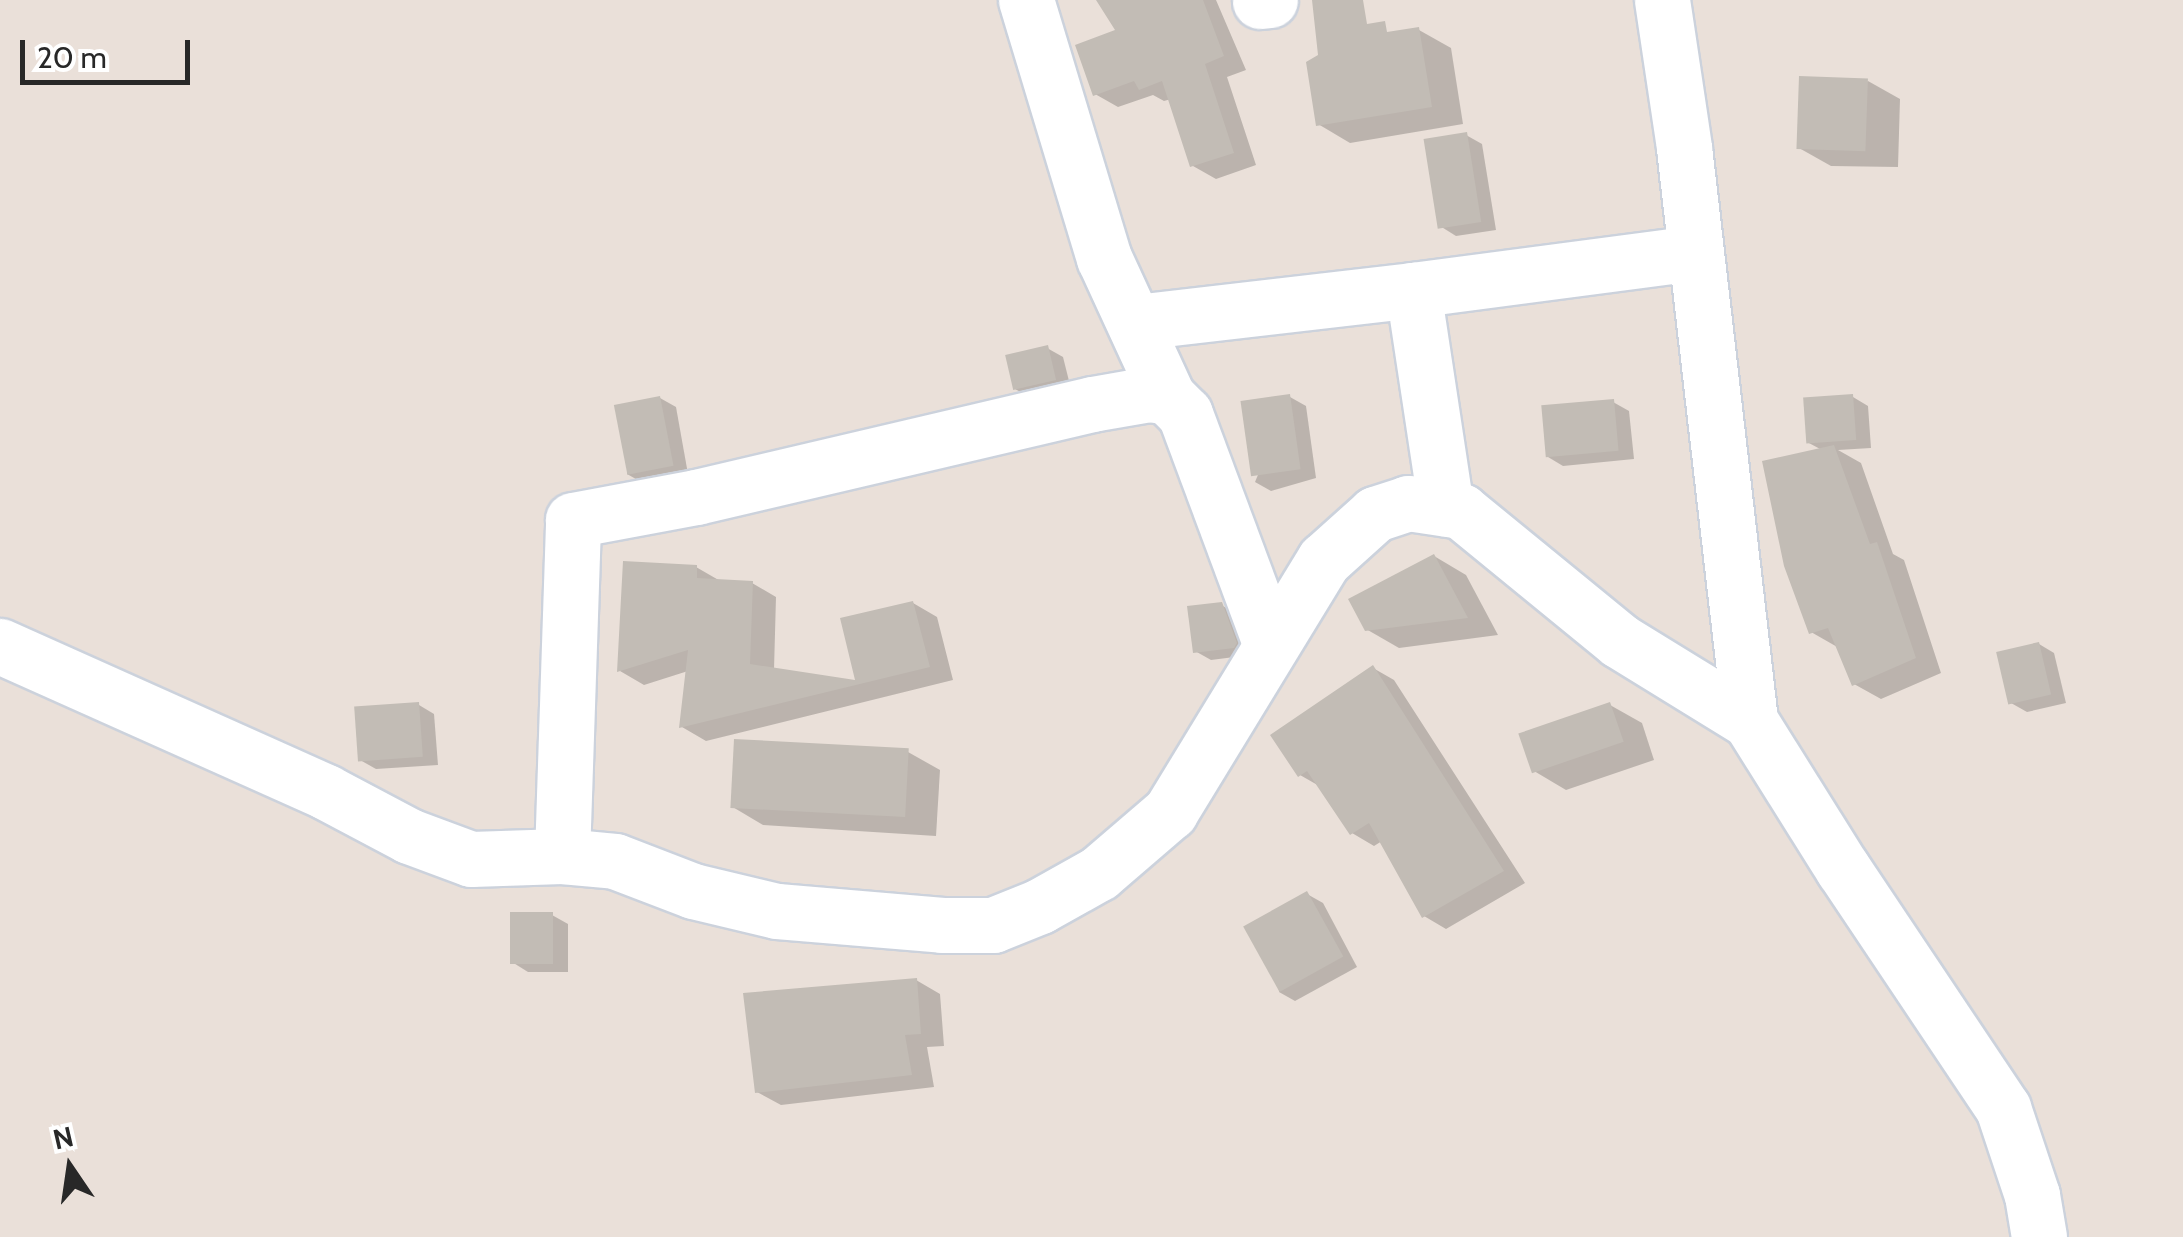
<!DOCTYPE html>
<html>
<head>
<meta charset="utf-8">
<style>
  body { margin:0 }
  #map { position:relative; width:2183px; height:1237px; overflow:hidden; background:#eae0d9; font-family:Cabin,sans-serif }
  div>[style] { position:absolute }
  [style*='--x'] { left:calc(var(--x)*1px); top:calc(var(--y)*1px); width:calc(var(--w)*1px); rotate:calc(var(--a)*1deg) }
  .shadow>* { inset:0; background:#0003 }
  .building>* { inset:0; background:#c2bcb5; transform-origin:0 0 }
  .roads { filter:drop-shadow(2px 0 #ccd2dc) drop-shadow(-2px 0 #ccd2dc) drop-shadow(0 2px #ccd2dc) drop-shadow(0 -2px #ccd2dc) }
  .street>* { height:55px; margin:-27.5px; padding:0 27.5px; transform-origin:27.5px; border-radius:27.5px; background:#fff }
  span { translate:-50% -50%; white-space:nowrap; text-align:center; line-height:1.15; -webkit-text-stroke:10px #fff; paint-order:stroke }
  .north { position:absolute; left:20px; top:1117px; width:100px; height:100px; -webkit-text-stroke:8px #fff; paint-order:stroke; rotate:347deg; font-size:28px; font-weight:700; line-height:40px; text-align:center; color:#282828 }
  .north::after { content:''; display:block; margin:auto; width:35px; height:45px; background:#282828; clip-path:polygon(50% 0,100% 100%,50% 72%,0 100%) }
  .scale { position:absolute; left:20px; top:40px; width:170px; height:45px; box-sizing:border-box; border:5px solid #282828; border-top:0; padding-left:12px; font-size:30px; line-height:35px; white-space:nowrap; color:#282828; -webkit-text-stroke:8px #fff; paint-order:stroke }
</style>
</head>
<body>
<div id="map">
  <div class="shadow">
    <i style="clip-path:polygon(1129px 0,1216px 0,1246px 70px,1227px 77px,1256px 165px,1216px 179px,1193px 166px,1171px 99px,1164px 101px,1153px 95px,1118px 107px,1095px 94px)"></i>
    <i style="clip-path:polygon(1419px 30px,1451px 48px,1463px 124px,1350px 143px,1318px 124px)"></i>
    <i style="clip-path:polygon(1868px 81px,1900px 99px,1898px 167px,1831px 166px,1799px 148px)"></i>
    <i style="clip-path:polygon(1466px 135px,1482px 144px,1496px 230px,1456px 236px,1440px 226px)"></i>
    <i style="clip-path:polygon(1047px 348px,1063px 357px,1071px 389px,1031px 398px,1015px 389px)"></i>
    <i style="clip-path:polygon(1290px 397px,1306px 406px,1316px 478px,1271px 491px,1255px 482px)"></i>
    <i style="clip-path:polygon(1853px 397px,1868px 406px,1871px 448px,1838px 450px,1861px 463px,1893px 554px,1904px 560px,1941px 673px,1881px 699px,1854px 684px,1839px 648px,1811px 632px,1822px 450px,1807px 442px)"></i>
    <i style="clip-path:polygon(660px 398px,676px 407px,688px 474px,643px 483px,627px 474px)"></i>
    <i style="clip-path:polygon(1613px 402px,1629px 411px,1634px 459px,1563px 466px,1548px 457px)"></i>
    <i style="clip-path:polygon(1434px 556px,1466px 575px,1498px 635px,1399px 648px,1366px 629px)"></i>
    <i style="clip-path:polygon(696px 567px,722px 582px,752px 583px,776px 597px,774px 670px,858px 683px,913px 603px,937px 617px,953px 680px,706px 741px,682px 727px,688px 671px,644px 685px,620px 671px)"></i>
    <i style="clip-path:polygon(1221px 605px,1237px 614px,1250px 655px,1211px 660px,1195px 651px)"></i>
    <i style="clip-path:polygon(2039px 644px,2054px 653px,2066px 703px,2027px 712px,2011px 703px)"></i>
    <i style="clip-path:polygon(1373px 668px,1394px 680px,1525px 883px,1446px 929px,1424px 916px,1382px 841px,1374px 846px,1352px 833px,1321px 787px,1300px 775px)"></i>
    <i style="clip-path:polygon(419px 705px,434px 714px,438px 765px,376px 769px,360px 760px)"></i>
    <i style="clip-path:polygon(1610px 705px,1642px 723px,1654px 760px,1566px 790px,1534px 771px)"></i>
    <i style="clip-path:polygon(908px 752px,940px 770px,936px 836px,763px 825px,731px 806px)"></i>
    <i style="clip-path:polygon(1307px 894px,1323px 903px,1357px 967px,1295px 1001px,1279px 992px)"></i>
    <i style="clip-path:polygon(552px 915px,568px 924px,568px 972px,528px 972px,512px 962px)"></i>
    <i style="clip-path:polygon(916px 980px,940px 994px,944px 1046px,927px 1047px,934px 1087px,781px 1105px,757px 1092px)"></i>
  </div>
  <div class="building">
    <i style="clip-path:polygon(1096px 0,1203px 0,1224px 56px,1205px 64px,1234px 153px,1190px 167px,1162px 81px,1139px 90px,1134px 81px,1093px 96px,1075px 45px,1115px 30px)"></i>
    <i style="clip-path:polygon(1312px 0,1363px 0,1367px 24px,1385px 21px,1387px 32px,1419px 27px,1432px 107px,1316px 126px,1306px 62px,1318px 55px)"></i>
    <i style="left:1799px;top:76px;width:69px;height:73px;rotate:2deg"></i>
    <i style="left:1467px;top:132px;width:91px;height:44px;rotate:81deg"></i>
    <i style="left:1048px;top:345px;width:36px;height:44px;rotate:77deg"></i>
    <i style="left:1290px;top:394px;width:76px;height:50px;rotate:82deg"></i>
    <i style="left:1853px;top:394px;width:46px;height:50px;rotate:86deg"></i>
    <i style="left:660px;top:396px;width:71px;height:47px;rotate:79deg"></i>
    <i style="left:1614px;top:399px;width:52px;height:73px;rotate:85deg"></i>
    <i style="clip-path:polygon(1834px 445px,1870px 544px,1877px 542px,1916px 658px,1852px 686px,1828px 628px,1809px 634px,1784px 566px,1762px 461px)"></i>
    <i style="clip-path:polygon(1434px 554px,1468px 618px,1365px 631px,1348px 599px)"></i>
    <i style="clip-path:polygon(623px 561px,697px 565px,697px 578px,753px 581px,750px 664px,855px 680px,840px 618px,913px 601px,930px 667px,679px 728px,688px 650px,617px 672px)"></i>
    <i style="clip-path:polygon(1222px 602px,1237px 643px,1234px 648px,1193px 653px,1187px 606px)"></i>
    <i style="left:2039px;top:642px;width:54px;height:44px;rotate:77deg"></i>
    <i style="clip-path:polygon(1373px 665px,1504px 871px,1422px 918px,1369px 823px,1350px 835px,1307px 771px,1298px 777px,1270px 735px)"></i>
    <i style="left:419px;top:702px;width:55px;height:65px;rotate:86deg"></i>
    <i style="left:1610px;top:702px;width:42px;height:97px;rotate:71deg"></i>
    <i style="left:734px;top:739px;width:175px;height:69px;rotate:3deg"></i>
    <i style="left:1307px;top:891px;width:75px;height:73px;rotate:61deg"></i>
    <i style="left:510px;top:912px;width:43px;height:52px"></i>
    <i style="clip-path:polygon(917px 978px,921px 1034px,905px 1035px,912px 1075px,755px 1093px,743px 993px)"></i>
  </div>
  <div class="roads">
    <div class="street">
      <i style="--x:1026;--y:0;--w:270;--a:73.2"></i>
      <i style="--x:1104;--y:258;--w:153;--a:65.3"></i>
      <i style="--x:1168;--y:397;--w:24;--a:45"></i>
      <i style="--x:1185;--y:414;--w:246;--a:69.6"></i>
      <i style="--x:1662;--y:0;--w:150;--a:81.5"></i>
      <i style="--x:1684;--y:148;--w:577;--a:83.43"></i>
      <i style="--x:1750;--y:721;--w:175;--a:57.9"></i>
      <i style="--x:1843;--y:869;--w:288;--a:56.2"></i>
      <i style="--x:2003;--y:1108;--w:92;--a:71.6"></i>
      <i style="--x:2032;--y:1195;--w:43;--a:80.5"></i>
      <i style="--x:1260;--y:1;--w:10;--a:-6"></i>
      <i style="--x:1413;--y:290;--w:283;--a:-7.5"></i>
      <i style="--x:1137;--y:322;--w:278;--a:-6.6"></i>
      <i style="--x:1413;--y:290;--w:221;--a:81.4"></i>
      <i style="--x:0;--y:646;--w:357;--a:24.1"></i>
      <i style="--x:326;--y:792;--w:94;--a:27.9"></i>
      <i style="--x:409;--y:836;--w:66;--a:20.4"></i>
      <i style="--x:471;--y:859;--w:91;--a:-1.9"></i>
      <i style="--x:562;--y:856;--w:53;--a:5.4"></i>
      <i style="--x:615;--y:861;--w:84;--a:21"></i>
      <i style="--x:693;--y:891;--w:86;--a:13.4"></i>
      <i style="--x:777;--y:911;--w:166;--a:4.8"></i>
      <i style="--x:942;--y:925;--w:51;--a:0"></i>
      <i style="--x:993;--y:925;--w:51;--a:-22"></i>
      <i style="--x:1040;--y:906;--w:68;--a:-29.2"></i>
      <i style="--x:1099;--y:873;--w:94;--a:-40.7"></i>
      <i style="--x:1170;--y:812;--w:295;--a:-58.6"></i>
      <i style="--x:1324;--y:560;--w:69;--a:-42"></i>
      <i style="--x:1375;--y:514;--w:35;--a:-18"></i>
      <i style="--x:1408;--y:503;--w:54;--a:8.6"></i>
      <i style="--x:1461;--y:511;--w:205;--a:39.3"></i>
      <i style="--x:1620;--y:641;--w:153;--a:31.6"></i>
      <i style="--x:562;--y:856;--w:336;--a:-88.1"></i>
      <i style="--x:573;--y:520;--w:125;--a:-10.6"></i>
      <i style="--x:696;--y:497;--w:407;--a:-13.2"></i>
      <i style="--x:1092;--y:404;--w:59;--a:-9.8"></i>
      <i style="--x:1150;--y:394;--w:18;--a:9"></i>
    </div>
  </div>
  <div class="north">N</div>
  <div class="scale">20 m</div>
</div>
</body>
</html>
